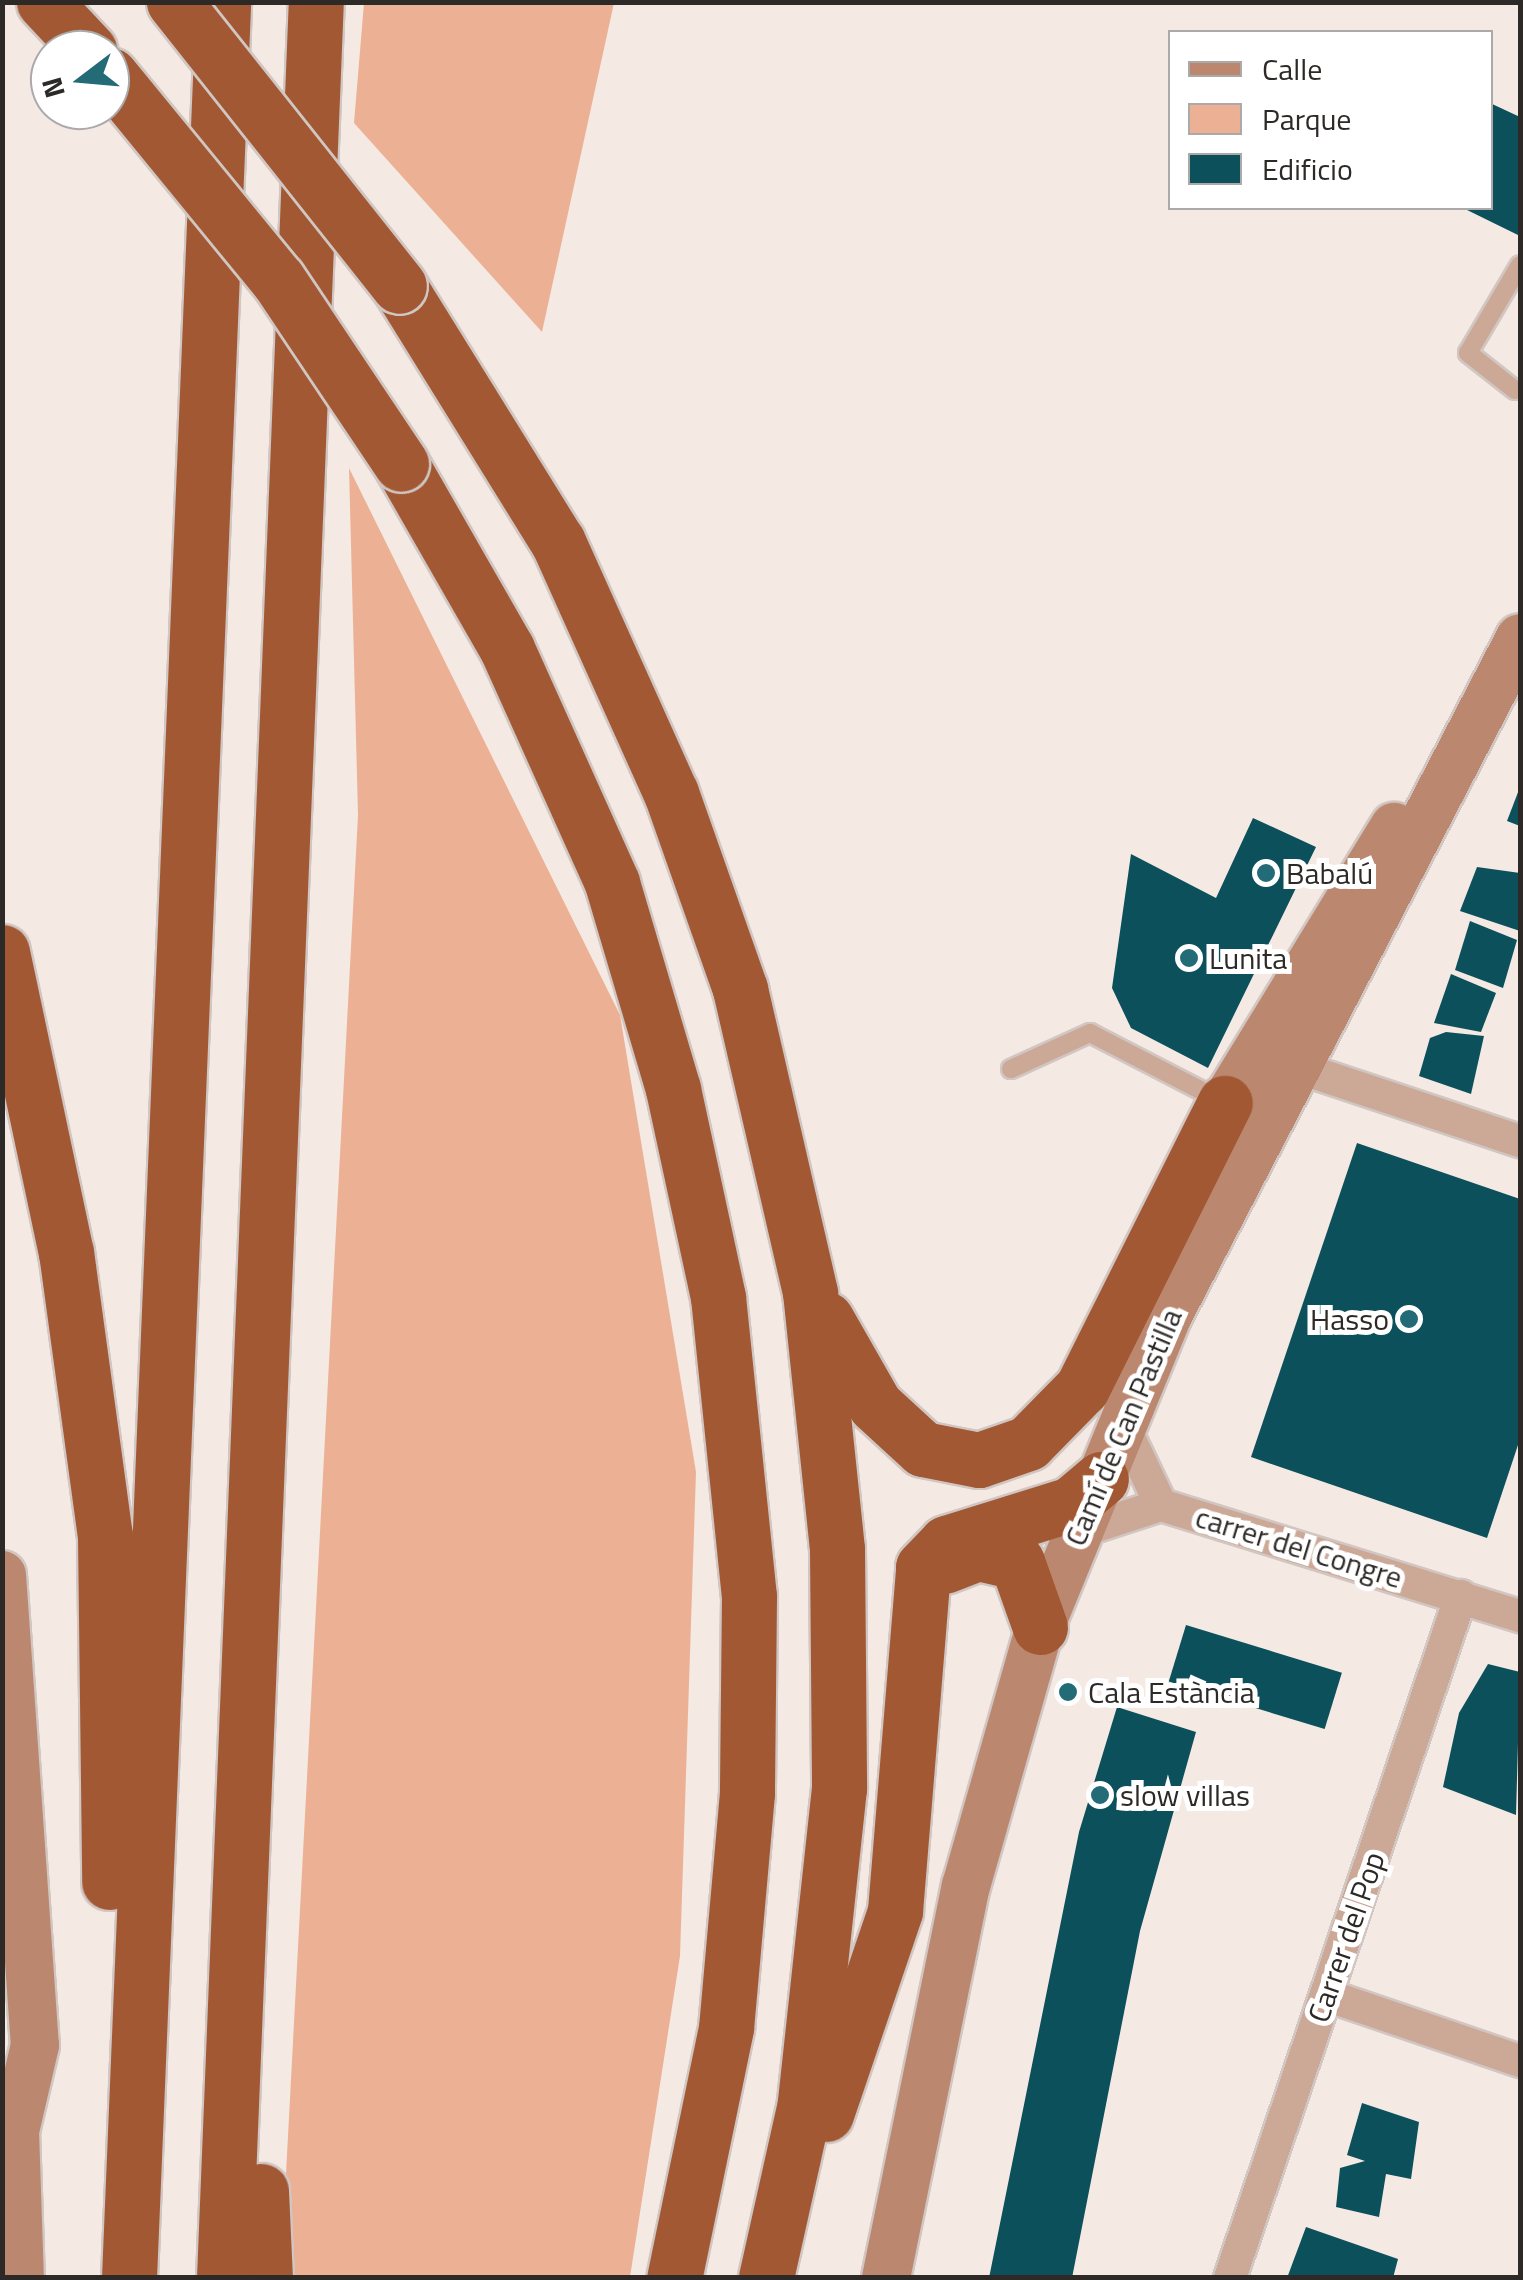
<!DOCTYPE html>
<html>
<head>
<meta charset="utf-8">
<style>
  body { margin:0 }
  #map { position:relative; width:1523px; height:2280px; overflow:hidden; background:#f5e9e4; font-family:"Titillium Web",sans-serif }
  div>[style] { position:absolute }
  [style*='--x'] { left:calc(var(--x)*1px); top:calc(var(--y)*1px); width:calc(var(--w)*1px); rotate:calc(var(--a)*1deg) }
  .green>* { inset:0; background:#ecb194 }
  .building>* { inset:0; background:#0c505c; transform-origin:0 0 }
  .roads { filter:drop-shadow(2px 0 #d1c6c2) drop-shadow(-2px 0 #d1c6c2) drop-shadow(0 2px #d1c6c2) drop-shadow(0 -2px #d1c6c2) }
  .lane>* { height:18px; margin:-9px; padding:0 9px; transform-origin:9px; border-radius:9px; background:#cca897 }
  .street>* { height:32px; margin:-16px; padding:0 16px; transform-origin:16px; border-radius:16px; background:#cca897 }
  .secondary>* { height:48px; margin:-24px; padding:0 24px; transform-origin:24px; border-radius:24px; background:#bb876e }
  .highway>* { height:55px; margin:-27.5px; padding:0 27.5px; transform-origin:27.5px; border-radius:27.5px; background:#a15833 }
  .bridges { filter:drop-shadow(2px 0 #d1c6c2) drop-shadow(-2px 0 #d1c6c2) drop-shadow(0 2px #d1c6c2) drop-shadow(0 -2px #d1c6c2) }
  .highway-bridge>* { height:55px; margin:-27.5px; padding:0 27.5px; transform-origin:27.5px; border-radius:27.5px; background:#a15833 }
  .dots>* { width:28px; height:28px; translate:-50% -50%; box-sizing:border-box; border:5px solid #fff; border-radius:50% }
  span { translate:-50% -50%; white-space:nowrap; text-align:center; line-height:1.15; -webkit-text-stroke:10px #fff; paint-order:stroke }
  .poi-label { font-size:30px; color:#2d2927 }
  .left { translate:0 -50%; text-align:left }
  .right { translate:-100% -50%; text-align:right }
  .street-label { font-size:30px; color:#2d2927 }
  .frame { position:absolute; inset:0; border:5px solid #2d2927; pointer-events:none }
  .legend { position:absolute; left:1168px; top:30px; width:325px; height:180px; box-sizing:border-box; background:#fff; border:2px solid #aba9a9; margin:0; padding:12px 18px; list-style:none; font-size:30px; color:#2d2927 }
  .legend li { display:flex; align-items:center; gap:20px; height:50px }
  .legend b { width:50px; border:2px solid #aba9a9 }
  .north { position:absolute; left:30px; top:30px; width:100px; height:100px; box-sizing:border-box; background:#fff; border:2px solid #aba9a9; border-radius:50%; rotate:254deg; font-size:28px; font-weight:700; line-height:40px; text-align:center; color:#2d2927 }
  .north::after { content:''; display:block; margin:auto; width:35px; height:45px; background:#246b78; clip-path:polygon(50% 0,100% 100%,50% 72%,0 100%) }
</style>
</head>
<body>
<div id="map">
  <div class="green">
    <i style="clip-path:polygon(364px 3px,614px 3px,542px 332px,354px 123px)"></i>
    <i style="clip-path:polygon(349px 468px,620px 1015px,696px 1472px,680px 1956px,630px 2277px,292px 2277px,282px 2249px,358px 815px)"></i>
  </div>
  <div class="building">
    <i style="clip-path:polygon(1490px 103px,1520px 117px,1520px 236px,1463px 208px,1490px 208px)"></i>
    <i style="clip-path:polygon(1520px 787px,1520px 826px,1507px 821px)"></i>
    <i style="clip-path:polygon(1253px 818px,1316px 847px,1208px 1068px,1131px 1028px,1112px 988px,1131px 854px,1216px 898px)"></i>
    <i style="clip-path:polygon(1477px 867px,1520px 873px,1520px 931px,1460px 911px)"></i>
    <i style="clip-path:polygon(1470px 921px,1517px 940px,1503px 988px,1455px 970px)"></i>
    <i style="clip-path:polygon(1451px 974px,1496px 993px,1481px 1032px,1434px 1023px)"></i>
    <i style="clip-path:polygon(1446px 1032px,1484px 1036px,1471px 1094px,1419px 1076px,1430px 1038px)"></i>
    <i style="clip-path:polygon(1357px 1143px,1520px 1199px,1520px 1439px,1487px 1538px,1251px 1457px)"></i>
    <i style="left:1186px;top:1625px;width:163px;height:59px;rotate:17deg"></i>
    <i style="clip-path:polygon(1488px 1664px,1520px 1672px,1516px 1815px,1443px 1787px,1459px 1713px)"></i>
    <i style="clip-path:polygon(1117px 1707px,1196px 1732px,1140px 1931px,1072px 2278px,989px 2278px,1079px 1832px)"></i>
    <i style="clip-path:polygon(1362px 2103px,1419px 2122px,1411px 2179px,1386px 2174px,1379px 2217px,1336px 2207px,1340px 2168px,1365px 2161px,1347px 2155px)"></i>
    <i style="clip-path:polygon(1306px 2227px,1398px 2259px,1393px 2278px,1287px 2278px)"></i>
  </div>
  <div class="roads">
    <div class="lane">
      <i style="--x:1515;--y:390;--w:60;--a:-141.8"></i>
      <i style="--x:1468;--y:353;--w:102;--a:-59.4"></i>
      <i style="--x:1011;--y:1069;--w:87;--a:-24.5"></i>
      <i style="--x:1090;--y:1033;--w:148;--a:27.4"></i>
    </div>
    <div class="street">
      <i style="--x:1300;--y:1068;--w:232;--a:18.4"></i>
      <i style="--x:1123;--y:1425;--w:89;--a:64.6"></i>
      <i style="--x:1078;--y:1532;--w:87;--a:-18"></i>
      <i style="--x:1161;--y:1505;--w:376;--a:17.2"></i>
      <i style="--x:1326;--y:1995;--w:205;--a:18.8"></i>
      <i style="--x:1230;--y:2278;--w:720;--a:-71.29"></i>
    </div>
    <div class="secondary">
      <i style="--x:1225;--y:1103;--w:324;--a:-58.5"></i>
      <i style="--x:2;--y:1575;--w:471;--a:86"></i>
      <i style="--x:35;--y:2045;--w:88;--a:103.1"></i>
      <i style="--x:15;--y:2131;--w:147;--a:88.1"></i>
      <i style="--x:886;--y:2278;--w:400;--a:-78.5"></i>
      <i style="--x:966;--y:1886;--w:269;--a:-74.1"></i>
      <i style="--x:1040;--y:1627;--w:335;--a:-67.7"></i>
      <i style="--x:1167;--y:1317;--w:765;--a:-62.53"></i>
    </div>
    <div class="highway">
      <i style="--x:44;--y:2;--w:66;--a:46.8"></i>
      <i style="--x:399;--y:286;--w:301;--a:58.2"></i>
      <i style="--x:558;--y:542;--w:275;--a:65.8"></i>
      <i style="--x:671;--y:793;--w:208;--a:70.6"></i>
      <i style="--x:740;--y:989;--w:311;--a:77"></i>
      <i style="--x:810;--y:1292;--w:258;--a:84"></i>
      <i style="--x:837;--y:1549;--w:239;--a:89.5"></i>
      <i style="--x:839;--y:1788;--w:317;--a:96.2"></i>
      <i style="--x:805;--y:2103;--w:179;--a:102.6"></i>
      <i style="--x:401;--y:464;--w:213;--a:60.2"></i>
      <i style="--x:507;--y:649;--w:256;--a:65.8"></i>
      <i style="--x:612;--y:883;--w:215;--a:73.5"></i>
      <i style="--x:673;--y:1089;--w:213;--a:77.8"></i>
      <i style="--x:718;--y:1297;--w:301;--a:84.1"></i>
      <i style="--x:749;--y:1596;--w:197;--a:90.6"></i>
      <i style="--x:747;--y:1793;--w:236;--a:95.1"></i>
      <i style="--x:726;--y:2028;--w:255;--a:101.7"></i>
      <i style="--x:2;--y:952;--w:307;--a:78"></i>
      <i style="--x:66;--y:1252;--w:286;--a:82.2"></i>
      <i style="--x:105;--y:1535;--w:347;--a:89.3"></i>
      <i style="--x:826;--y:1319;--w:99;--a:60.3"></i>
      <i style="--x:875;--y:1405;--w:65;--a:42.5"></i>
      <i style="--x:923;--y:1449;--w:57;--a:11.1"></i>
      <i style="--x:979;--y:1460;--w:52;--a:-19.1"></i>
      <i style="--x:1028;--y:1443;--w:77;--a:-45.5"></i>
      <i style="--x:1082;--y:1388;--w:319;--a:-63.4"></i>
      <i style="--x:944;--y:1566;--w:36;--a:-21"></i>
      <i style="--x:978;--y:1553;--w:40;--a:13"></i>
      <i style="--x:1017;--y:1562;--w:69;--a:70.5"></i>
      <i style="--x:826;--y:2114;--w:214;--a:-71.2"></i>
      <i style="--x:895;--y:1911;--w:345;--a:-85.3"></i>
      <i style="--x:923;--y:1567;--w:33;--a:-46"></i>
      <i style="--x:946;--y:1543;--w:131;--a:-17.3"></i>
      <i style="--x:1071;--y:1504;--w:39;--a:-40"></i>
      <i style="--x:261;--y:2191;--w:87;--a:87.4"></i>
      <i style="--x:129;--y:2278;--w:2278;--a:-87.63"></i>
      <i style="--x:224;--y:2278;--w:2278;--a:-87.69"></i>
    </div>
  </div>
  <div class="bridges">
    <div class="highway-bridge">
      <i style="--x:174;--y:2;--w:362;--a:51.6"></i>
      <i style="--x:110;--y:75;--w:265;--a:50.7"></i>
      <i style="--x:278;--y:280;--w:221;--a:56.2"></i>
    </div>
  </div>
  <div class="dots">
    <i style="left:1266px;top:873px;background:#246b78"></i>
    <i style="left:1189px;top:958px;background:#246b78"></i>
    <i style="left:1409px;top:1319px;background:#246b78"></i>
    <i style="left:1068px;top:1692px;background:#246b78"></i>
    <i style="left:1100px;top:1795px;background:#246b78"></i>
  </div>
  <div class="poi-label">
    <span class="left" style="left:1286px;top:873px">Babalú</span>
    <span class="left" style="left:1209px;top:958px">Lunita</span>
    <span class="right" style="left:1389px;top:1319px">Hasso</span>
    <span class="left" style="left:1088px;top:1692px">Cala Estància</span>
    <span class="left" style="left:1120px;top:1795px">slow villas</span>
  </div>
  <div class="street-label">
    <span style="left:1123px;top:1427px;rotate:-67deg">Camí de Can Pastilla</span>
    <span style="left:1299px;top:1547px;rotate:17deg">carrer del Congre</span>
    <span style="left:1346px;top:1937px;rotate:-71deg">Carrer del Pop</span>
  </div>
  <div class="frame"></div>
  <ul class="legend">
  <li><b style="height:12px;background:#bb876e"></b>Calle</li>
  <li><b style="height:28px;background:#ecb194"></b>Parque</li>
  <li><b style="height:28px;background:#0c505c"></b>Edificio</li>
  </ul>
  <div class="north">N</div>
</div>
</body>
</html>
